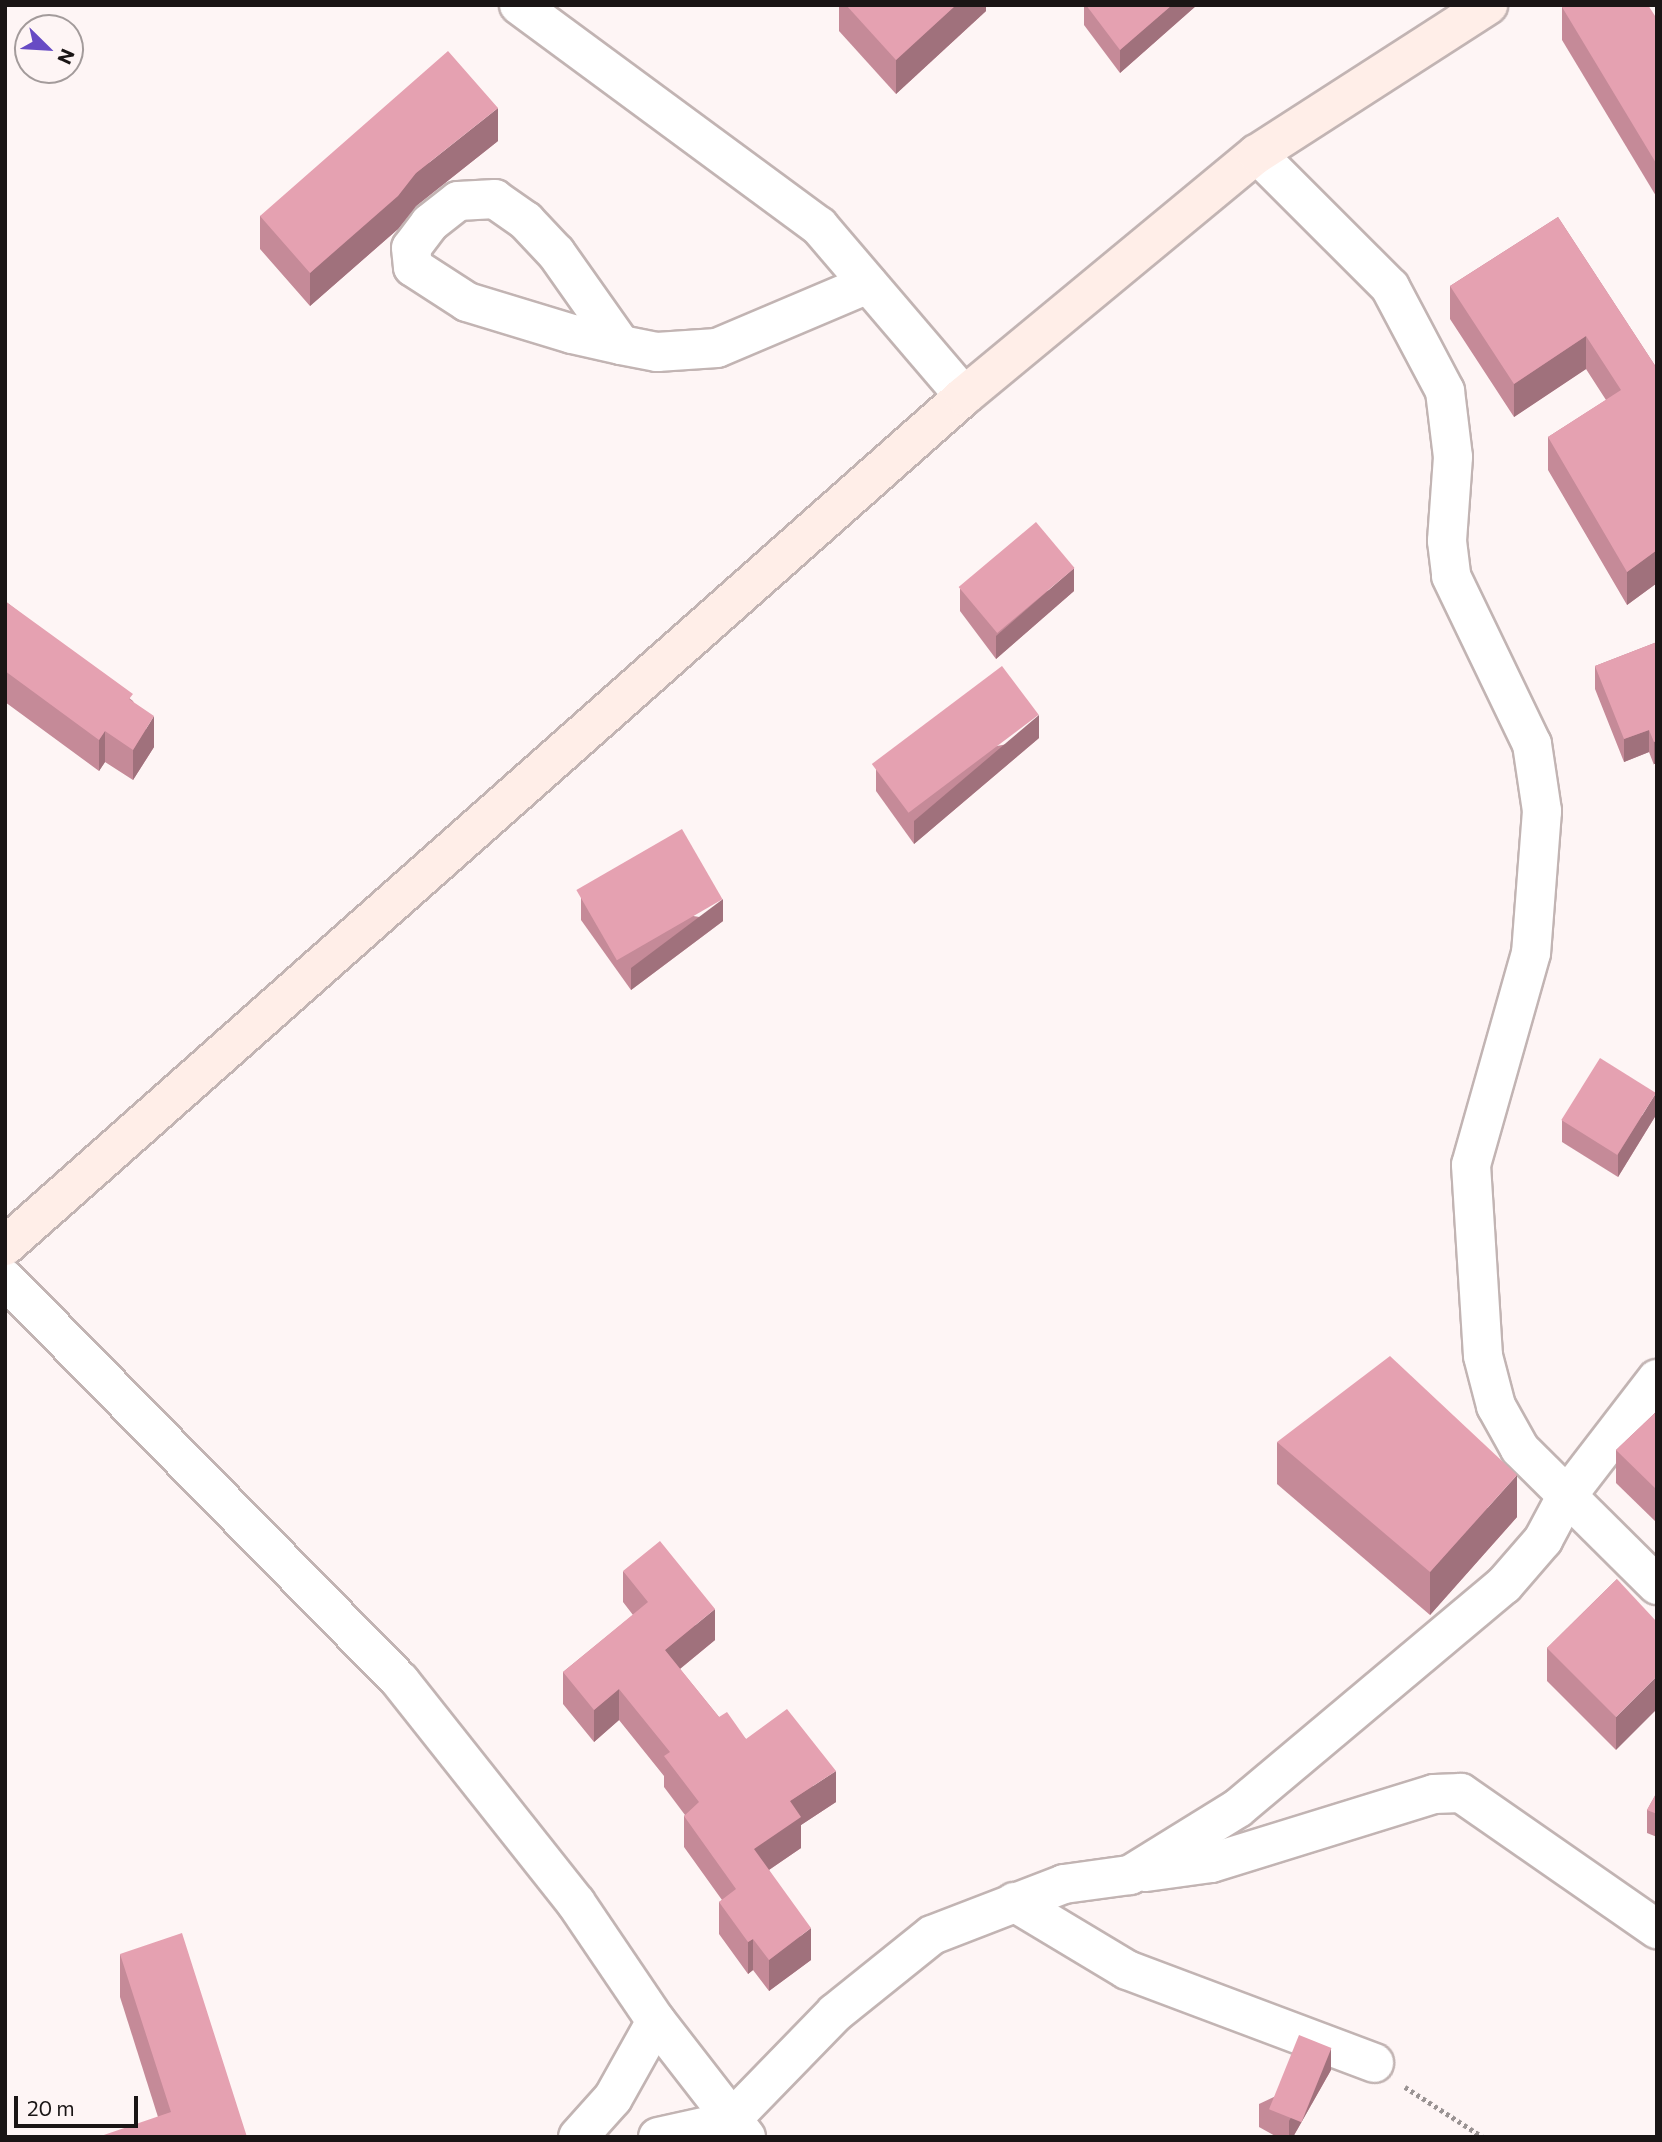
<!DOCTYPE html>
<html>
<head>
<meta charset="utf-8">
<style>
  body { margin:0 }
  #map { position:relative; width:1662px; height:2142px; overflow:hidden; background:#fef5f5; font-family:Commissioner,sans-serif }
  div>[style] { position:absolute }
  [style*='--x'] { left:calc(var(--x)*1px); top:calc(var(--y)*1px); width:calc(var(--w)*1px); rotate:calc(var(--a)*1deg) }
  .path>* { height:4.5px; margin-top:-2.25px; transform-origin:0; background:repeating-linear-gradient(90deg,#9a9393 0 3.5px,transparent 0 7px) }
  .roads { filter:drop-shadow(2px 0 #c2b4b3) drop-shadow(-2px 0 #c2b4b3) drop-shadow(0 2px #c2b4b3) drop-shadow(0 -2px #c2b4b3) }
  .street>* { height:38px; margin:-19px; padding:0 19px; transform-origin:19px; border-radius:19px; background:#fff }
  .secondary>* { height:38px; margin:-19px; padding:0 19px; transform-origin:19px; border-radius:19px; background:#ffeee8 }
  .wall>* { inset:0; background:#c58a98 }
  .shaded-wall>* { inset:0; background:#a0717c; transform-origin:0 0 }
  .building>* { inset:0; background:#e5a1b1; transform-origin:0 0 }
  span { translate:-50% -50%; white-space:nowrap; text-align:center; line-height:1.15; -webkit-text-stroke:6px #fef5f5; paint-order:stroke }
  .frame { position:absolute; inset:0; border:7px solid #1a1515; pointer-events:none }
  .north { position:absolute; left:14px; top:14px; width:70px; height:70px; box-sizing:border-box; background:#fef5f5; border:2px solid #a39b9b; border-radius:50%; rotate:114deg; font-size:19px; font-weight:700; line-height:28px; text-align:center; color:#1a1515 }
  .north::after { content:''; display:block; margin:auto; width:24px; height:32px; background:#674bc4; clip-path:polygon(50% 0,100% 100%,50% 72%,0 100%) }
  .scale { position:absolute; left:14px; top:2096px; width:124px; height:32px; box-sizing:border-box; border:4px solid #1a1515; border-top:0; padding-left:9px; font-size:21px; line-height:24px; white-space:nowrap; color:#1a1515; -webkit-text-stroke:5px #fef5f5; paint-order:stroke }
</style>
</head>
<body>
<div id="map">
  <div class="path">
    <i style="--x:1405;--y:2087;--w:93;--a:32.7"></i>
  </div>
  <div class="roads">
    <div class="street">
      <i style="--x:519;--y:5;--w:373;--a:36.4"></i>
      <i style="--x:819;--y:226;--w:223;--a:49.5"></i>
      <i style="--x:1257;--y:154;--w:188;--a:45"></i>
      <i style="--x:1390;--y:287;--w:118;--a:62.1"></i>
      <i style="--x:1445;--y:391;--w:66;--a:83.1"></i>
      <i style="--x:1453;--y:457;--w:84;--a:94.1"></i>
      <i style="--x:1447;--y:541;--w:35;--a:83"></i>
      <i style="--x:1451;--y:576;--w:187;--a:64.3"></i>
      <i style="--x:1532;--y:744;--w:68;--a:81.5"></i>
      <i style="--x:1542;--y:811;--w:142;--a:94.4"></i>
      <i style="--x:1531;--y:953;--w:220;--a:105.8"></i>
      <i style="--x:1471;--y:1165;--w:191;--a:86.4"></i>
      <i style="--x:1483;--y:1356;--w:52;--a:75.4"></i>
      <i style="--x:1496;--y:1406;--w:49;--a:60.8"></i>
      <i style="--x:1520;--y:1449;--w:193;--a:44.8"></i>
      <i style="--x:621;--y:345;--w:113;--a:-125.2"></i>
      <i style="--x:556;--y:253;--w:44;--a:-133.2"></i>
      <i style="--x:526;--y:221;--w:38;--a:-145"></i>
      <i style="--x:495;--y:199;--w:37;--a:177"></i>
      <i style="--x:458;--y:201;--w:36;--a:142"></i>
      <i style="--x:430;--y:223;--w:31;--a:127"></i>
      <i style="--x:411;--y:248;--w:19;--a:84"></i>
      <i style="--x:413;--y:267;--w:64;--a:32.9"></i>
      <i style="--x:467;--y:302;--w:110;--a:16.9"></i>
      <i style="--x:572;--y:334;--w:50;--a:12.7"></i>
      <i style="--x:621;--y:345;--w:37;--a:11"></i>
      <i style="--x:657;--y:352;--w:60;--a:-3.8"></i>
      <i style="--x:717;--y:348;--w:164;--a:-23"></i>
      <i style="--x:5;--y:1279;--w:564;--a:45.5"></i>
      <i style="--x:400;--y:1681;--w:283;--a:51.6"></i>
      <i style="--x:576;--y:1903;--w:143;--a:55.9"></i>
      <i style="--x:656;--y:2021;--w:147;--a:52.2"></i>
      <i style="--x:1146;--y:1872;--w:66;--a:-7.9"></i>
      <i style="--x:1211;--y:1863;--w:233;--a:-17.2"></i>
      <i style="--x:1434;--y:1794;--w:27;--a:-2"></i>
      <i style="--x:1461;--y:1793;--w:239;--a:34.8"></i>
      <i style="--x:1014;--y:1902;--w:132;--a:31"></i>
      <i style="--x:1127;--y:1970;--w:264;--a:20.6"></i>
      <i style="--x:578;--y:2137;--w:52;--a:-48.1"></i>
      <i style="--x:613;--y:2098;--w:88;--a:-60.8"></i>
      <i style="--x:658;--y:2137;--w:74;--a:-12.5"></i>
      <i style="--x:730;--y:2121;--w:151;--a:-45.8"></i>
      <i style="--x:835;--y:2013;--w:124;--a:-38.8"></i>
      <i style="--x:932;--y:1935;--w:142;--a:-21.1"></i>
      <i style="--x:1064;--y:1884;--w:67;--a:-7.8"></i>
      <i style="--x:1130;--y:1875;--w:127;--a:-31.8"></i>
      <i style="--x:1238;--y:1808;--w:347;--a:-40"></i>
      <i style="--x:1504;--y:1585;--w:60;--a:-49.1"></i>
      <i style="--x:1543;--y:1540;--w:49;--a:-61.9"></i>
      <i style="--x:1566;--y:1497;--w:149;--a:-52.4"></i>
    </div>
    <div class="secondary">
      <i style="--x:5;--y:1246;--w:1281;--a:-41.55"></i>
      <i style="--x:964;--y:396;--w:380;--a:-39.6"></i>
      <i style="--x:1257;--y:154;--w:275;--a:-32.8"></i>
    </div>
  </div>
  <div class="wall">
    <i style="clip-path:polygon(839px 5px,986px 5px,986px 11px,896px 94px,839px 31px)"></i>
    <i style="clip-path:polygon(1084px 5px,1197px 5px,1120px 73px,1084px 25px)"></i>
    <i style="clip-path:polygon(1562px 7px,1657px 19px,1656px 196px,1562px 40px)"></i>
    <i style="clip-path:polygon(498px 141px,416px 206px,398px 229px,310px 306px,260px 249px,260px 216px)"></i>
    <i style="clip-path:polygon(1558px 217px,1656px 367px,1657px 366px,1657px 583px,1627px 605px,1548px 470px,1548px 437px,1606px 400px,1586px 369px,1514px 417px,1450px 319px,1450px 286px)"></i>
    <i style="clip-path:polygon(960px 589px,1074px 591px,996px 659px,960px 611px)"></i>
    <i style="clip-path:polygon(5px 601px,133px 701px,154px 747px,133px 780px,105px 762px,99px 771px,5px 702px)"></i>
    <i style="clip-path:polygon(1657px 642px,1654px 765px,1649px 752px,1624px 762px,1595px 689px,1595px 666px)"></i>
    <i style="clip-path:polygon(1039px 738px,914px 844px,876px 791px,876px 769px)"></i>
    <i style="clip-path:polygon(581px 897px,723px 921px,631px 990px,581px 920px)"></i>
    <i style="clip-path:polygon(1656px 1115px,1618px 1177px,1562px 1142px,1562px 1120px)"></i>
    <i style="clip-path:polygon(1657px 1411px,1657px 1523px,1616px 1483px,1616px 1450px)"></i>
    <i style="clip-path:polygon(1277px 1442px,1517px 1517px,1430px 1615px,1277px 1484px)"></i>
    <i style="clip-path:polygon(623px 1571px,715px 1640px,680px 1669px,719px 1717px,746px 1739px,836px 1802px,801px 1825px,801px 1848px,769px 1870px,811px 1960px,769px 1991px,753px 1970px,748px 1974px,719px 1934px,719px 1902px,722px 1900px,684px 1847px,684px 1816px,685px 1815px,664px 1787px,664px 1776px,619px 1720px,594px 1742px,563px 1704px,563px 1672px,633px 1615px,623px 1602px)"></i>
    <i style="clip-path:polygon(1617px 1579px,1616px 1750px,1547px 1681px,1547px 1648px)"></i>
    <i style="clip-path:polygon(1657px 1792px,1657px 1837px,1647px 1833px,1647px 1810px)"></i>
    <i style="clip-path:polygon(120px 1954px,247px 2137px,158px 2117px,120px 1997px)"></i>
    <i style="clip-path:polygon(1331px 2070px,1293px 2137px,1277px 2137px,1259px 2127px,1259px 2104px)"></i>
  </div>
  <div class="shaded-wall">
    <i style="clip-path:polygon(956px 5px,986px 5px,986px 11px,896px 94px,896px 60px)"></i>
    <i style="clip-path:polygon(1172px 5px,1197px 5px,1120px 73px,1120px 50px)"></i>
    <i style="clip-path:polygon(498px 108px,498px 141px,416px 206px,398px 229px,310px 306px,310px 273px,416px 173px)"></i>
    <i style="clip-path:polygon(1586px 336px,1586px 369px,1514px 417px,1514px 384px)"></i>
    <i style="clip-path:polygon(1657px 550px,1657px 583px,1627px 605px,1627px 572px)"></i>
    <i style="clip-path:polygon(1074px 568px,1074px 591px,996px 659px,996px 636px)"></i>
    <i style="clip-path:polygon(1039px 715px,1039px 738px,914px 844px,914px 821px)"></i>
    <i style="clip-path:polygon(154px 716px,154px 747px,133px 780px,133px 750px)"></i>
    <i style="clip-path:polygon(1649px 730px,1649px 752px,1624px 762px,1624px 739px)"></i>
    <i style="clip-path:polygon(105px 731px,105px 762px,99px 771px,99px 740px)"></i>
    <i style="left:1657px;top:741px;width:23px;height:3px;rotate:90deg"></i>
    <i style="clip-path:polygon(723px 899px,723px 921px,631px 990px,631px 968px)"></i>
    <i style="clip-path:polygon(1656px 1093px,1656px 1115px,1618px 1177px,1618px 1154px)"></i>
    <i style="clip-path:polygon(1517px 1475px,1517px 1517px,1430px 1615px,1430px 1572px)"></i>
    <i style="clip-path:polygon(715px 1609px,715px 1640px,665px 1681px,665px 1650px)"></i>
    <i style="clip-path:polygon(1657px 1676px,1657px 1709px,1616px 1750px,1616px 1717px)"></i>
    <i style="clip-path:polygon(619px 1689px,619px 1720px,594px 1742px,594px 1710px)"></i>
    <i style="clip-path:polygon(836px 1771px,836px 1802px,801px 1825px,801px 1848px,754px 1880px,754px 1849px,790px 1801px)"></i>
    <i style="clip-path:polygon(811px 1928px,811px 1960px,769px 1991px,769px 1960px)"></i>
    <i style="clip-path:polygon(753px 1939px,753px 1970px,748px 1974px,748px 1942px)"></i>
    <i style="clip-path:polygon(1331px 2048px,1331px 2070px,1293px 2137px,1289px 2137px,1289px 2121px)"></i>
  </div>
  <div class="building">
    <i style="clip-path:polygon(846px 5px,956px 5px,896px 60px)"></i>
    <i style="clip-path:polygon(1086px 5px,1172px 5px,1120px 50px)"></i>
    <i style="clip-path:polygon(1565px 5px,1648px 5px,1657px 19px,1656px 163px,1562px 7px)"></i>
    <i style="clip-path:polygon(448px 51px,498px 108px,416px 173px,398px 196px,310px 273px,260px 216px)"></i>
    <i style="clip-path:polygon(1558px 217px,1656px 367px,1657px 366px,1657px 550px,1627px 572px,1548px 437px,1621px 390px,1586px 336px,1514px 384px,1450px 286px)"></i>
    <i style="left:1036px;top:522px;width:60px;height:101px;rotate:50deg"></i>
    <i style="clip-path:polygon(5px 601px,133px 694px,129px 699px,154px 716px,133px 750px,105px 731px,99px 740px,5px 671px)"></i>
    <i style="clip-path:polygon(1657px 642px,1657px 741px,1654px 742px,1649px 730px,1624px 739px,1595px 666px)"></i>
    <i style="left:1002px;top:666px;width:61px;height:163px;rotate:53deg"></i>
    <i style="left:682px;top:829px;width:81px;height:122px;rotate:60deg"></i>
    <i style="left:1600px;top:1058px;width:66px;height:73px;rotate:32deg"></i>
    <i style="clip-path:polygon(1390px 1356px,1517px 1475px,1430px 1572px,1277px 1442px)"></i>
    <i style="clip-path:polygon(1657px 1411px,1657px 1490px,1616px 1450px)"></i>
    <i style="clip-path:polygon(660px 1541px,715px 1609px,665px 1650px,719px 1717px,727px 1712px,746px 1739px,787px 1709px,836px 1771px,790px 1801px,801px 1817px,754px 1849px,811px 1928px,769px 1960px,753px 1939px,748px 1942px,719px 1902px,736px 1889px,684px 1816px,699px 1802px,664px 1756px,670px 1752px,619px 1689px,594px 1710px,563px 1672px,648px 1602px,623px 1571px)"></i>
    <i style="clip-path:polygon(1617px 1579px,1657px 1622px,1657px 1676px,1616px 1717px,1547px 1648px)"></i>
    <i style="clip-path:polygon(1657px 1792px,1657px 1814px,1647px 1810px)"></i>
    <i style="clip-path:polygon(182px 1933px,247px 2137px,98px 2137px,171px 2112px,120px 1954px)"></i>
    <i style="left:1299px;top:2035px;width:35px;height:80px;rotate:22deg"></i>
  </div>
  <div class="frame"></div>
  <div class="north">N</div>
  <div class="scale">20 m</div>
</div>
</body>
</html>
